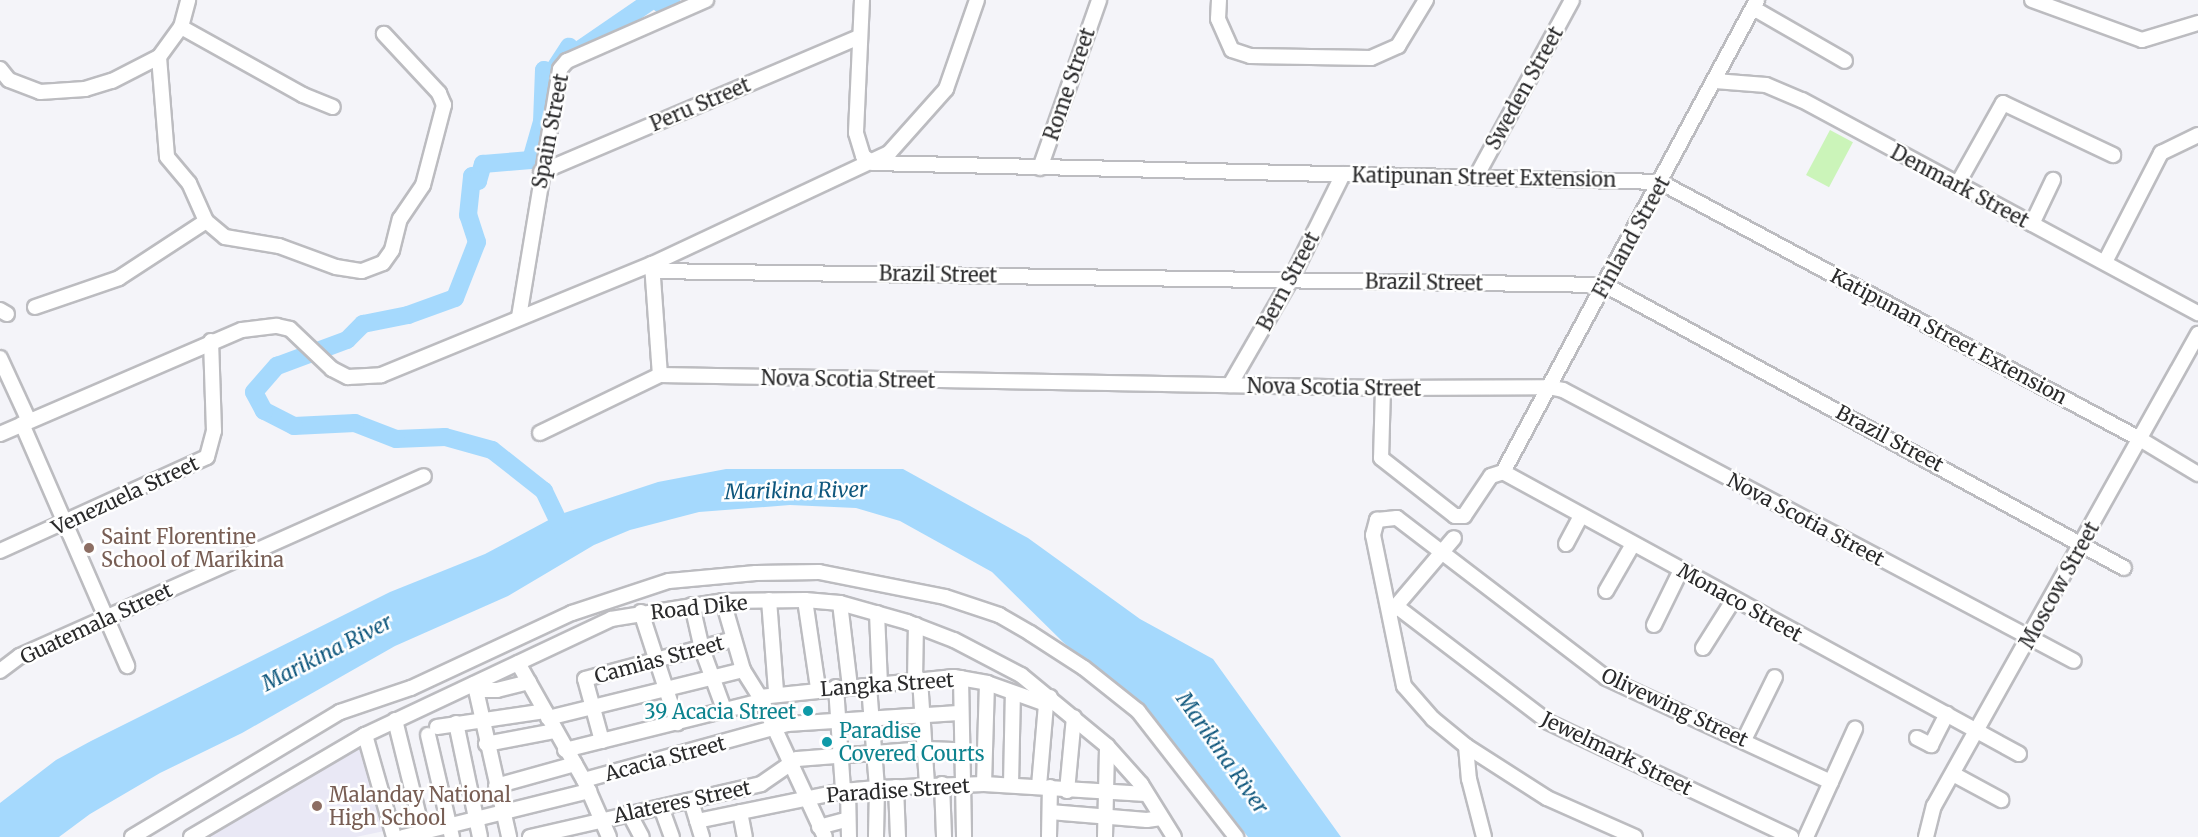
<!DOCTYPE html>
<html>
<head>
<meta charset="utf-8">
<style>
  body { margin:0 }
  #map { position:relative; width:2198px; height:837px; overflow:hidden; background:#f4f4f9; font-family:Merriweather,serif }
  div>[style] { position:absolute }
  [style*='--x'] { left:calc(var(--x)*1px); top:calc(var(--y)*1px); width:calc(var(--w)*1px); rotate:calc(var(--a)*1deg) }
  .built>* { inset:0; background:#e9e8f5 }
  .green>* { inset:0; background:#cbf4b9; transform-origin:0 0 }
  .water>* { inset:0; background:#a5d9fd }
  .river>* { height:18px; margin:-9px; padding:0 9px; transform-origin:9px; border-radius:9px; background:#a5d9fd }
  .roads { filter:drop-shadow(2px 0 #bcbcc0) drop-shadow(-2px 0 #bcbcc0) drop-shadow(0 2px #bcbcc0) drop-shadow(0 -2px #bcbcc0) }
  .minor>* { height:14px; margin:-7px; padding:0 7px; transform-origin:7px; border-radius:7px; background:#fff }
  .dots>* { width:16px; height:16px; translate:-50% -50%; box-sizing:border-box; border:3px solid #fff; border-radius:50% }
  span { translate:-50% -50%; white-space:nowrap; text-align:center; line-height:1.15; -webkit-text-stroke:5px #fff; paint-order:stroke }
  .street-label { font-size:20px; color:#2a2a2b }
  .education-label { font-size:20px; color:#785e54 }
  .left { translate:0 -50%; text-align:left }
  .culture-label { font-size:20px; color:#0d838f }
  .right { translate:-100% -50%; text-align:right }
  .water-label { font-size:21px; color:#0f577d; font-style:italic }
</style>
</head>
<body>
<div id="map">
  <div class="built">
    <i style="clip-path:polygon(362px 739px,389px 830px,356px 837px,198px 837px)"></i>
  </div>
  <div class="green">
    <i style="left:1830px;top:130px;width:26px;height:51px;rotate:28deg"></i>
  </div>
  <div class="water">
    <i style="clip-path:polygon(726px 469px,903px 469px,1028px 538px,1140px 619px,1213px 659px,1341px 837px,1248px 837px,1154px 717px,1064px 643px,992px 572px,900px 521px,856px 508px,790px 505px,699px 512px,630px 530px,594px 545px,508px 596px,395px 646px,242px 733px,160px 773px,90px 814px,59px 837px,0 837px,0 803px,56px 760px,91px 741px,390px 592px,485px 554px,558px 515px,658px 482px)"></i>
  </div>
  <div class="river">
    <i style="--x:657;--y:0;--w:6;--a:45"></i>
    <i style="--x:661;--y:4;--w:11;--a:-22"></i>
    <i style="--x:565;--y:535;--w:49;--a:-115.5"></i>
    <i style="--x:544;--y:491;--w:66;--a:-141.7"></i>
    <i style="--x:492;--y:450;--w:49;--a:-164.5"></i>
    <i style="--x:445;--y:437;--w:49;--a:177.7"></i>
    <i style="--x:396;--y:439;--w:44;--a:-158.7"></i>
    <i style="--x:355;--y:423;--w:61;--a:177.2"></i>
    <i style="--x:294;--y:426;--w:34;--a:-153"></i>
    <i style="--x:264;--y:411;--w:21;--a:-118"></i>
    <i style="--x:254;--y:392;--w:35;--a:-49"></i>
    <i style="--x:277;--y:366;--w:75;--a:-20.4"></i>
    <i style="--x:347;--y:340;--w:23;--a:-45"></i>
    <i style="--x:363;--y:324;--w:46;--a:-11.3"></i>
    <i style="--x:408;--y:315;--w:50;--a:-19.9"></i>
    <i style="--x:455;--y:298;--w:60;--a:-68.6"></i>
    <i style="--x:477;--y:242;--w:28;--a:-108"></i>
    <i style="--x:468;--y:215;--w:39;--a:-84"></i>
    <i style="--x:472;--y:176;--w:8;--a:40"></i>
    <i style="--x:478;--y:181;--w:18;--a:-74"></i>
    <i style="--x:483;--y:164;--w:48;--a:-4.8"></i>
    <i style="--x:531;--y:160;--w:40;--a:-74"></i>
    <i style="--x:542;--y:122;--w:52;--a:-87.8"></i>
    <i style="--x:544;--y:70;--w:8;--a:45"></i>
    <i style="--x:550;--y:76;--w:35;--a:-57"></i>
    <i style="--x:569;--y:47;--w:8;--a:45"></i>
    <i style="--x:575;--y:53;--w:93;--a:-34.5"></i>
  </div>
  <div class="roads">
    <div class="minor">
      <i style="--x:862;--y:0;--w:133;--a:92.6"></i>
      <i style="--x:856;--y:133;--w:24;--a:73"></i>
      <i style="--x:863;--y:156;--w:12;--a:35"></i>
      <i style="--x:873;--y:163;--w:787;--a:1.38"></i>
      <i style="--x:1660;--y:182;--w:544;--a:28.17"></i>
      <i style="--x:2140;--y:439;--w:68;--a:31.1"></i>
      <i style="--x:1219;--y:0;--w:19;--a:93"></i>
      <i style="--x:1218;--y:19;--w:34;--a:66"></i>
      <i style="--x:1232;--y:50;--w:19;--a:18"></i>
      <i style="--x:1250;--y:56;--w:121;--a:0.9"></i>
      <i style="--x:1371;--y:58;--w:30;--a:-24"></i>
      <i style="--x:1398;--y:46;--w:54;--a:-58.7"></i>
      <i style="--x:2032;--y:0;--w:117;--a:20"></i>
      <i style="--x:2142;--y:40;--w:59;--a:-16.9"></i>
      <i style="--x:1753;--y:8;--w:106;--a:29.9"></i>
      <i style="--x:181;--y:27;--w:140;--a:29.1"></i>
      <i style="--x:303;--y:95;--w:32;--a:22"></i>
      <i style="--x:159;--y:57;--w:100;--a:85.4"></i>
      <i style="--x:167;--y:157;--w:34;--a:50"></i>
      <i style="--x:189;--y:183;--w:42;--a:65.9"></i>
      <i style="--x:206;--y:221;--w:25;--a:40"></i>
      <i style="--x:225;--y:237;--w:55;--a:9.5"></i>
      <i style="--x:279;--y:246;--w:61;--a:20.2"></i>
      <i style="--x:336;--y:267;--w:26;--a:9"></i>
      <i style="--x:362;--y:271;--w:22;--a:-21"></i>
      <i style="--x:383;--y:263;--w:16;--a:-55"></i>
      <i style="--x:392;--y:250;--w:32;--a:-76"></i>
      <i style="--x:400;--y:219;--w:41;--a:-55.9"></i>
      <i style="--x:423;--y:185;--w:83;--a:-75.3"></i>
      <i style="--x:444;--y:105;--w:13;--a:-113"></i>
      <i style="--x:439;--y:93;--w:81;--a:-133"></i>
      <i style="--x:0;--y:69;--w:14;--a:51"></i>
      <i style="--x:9;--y:80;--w:33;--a:21"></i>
      <i style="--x:40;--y:92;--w:45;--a:-3.8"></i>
      <i style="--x:85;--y:89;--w:28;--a:-17"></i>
      <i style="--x:112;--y:81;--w:53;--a:-27.1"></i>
      <i style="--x:159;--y:57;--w:37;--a:-54"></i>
      <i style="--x:181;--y:27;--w:28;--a:-75"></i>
      <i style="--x:1715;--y:81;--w:51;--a:4.5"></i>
      <i style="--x:1766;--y:85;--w:39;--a:23"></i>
      <i style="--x:1802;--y:100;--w:450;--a:28.3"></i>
      <i style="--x:1040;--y:168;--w:178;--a:-70.6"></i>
      <i style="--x:541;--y:172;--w:345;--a:-23"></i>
      <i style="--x:1476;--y:177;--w:201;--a:-61.5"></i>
      <i style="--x:1957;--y:185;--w:94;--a:-60.7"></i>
      <i style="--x:2003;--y:103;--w:122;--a:25.3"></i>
      <i style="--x:2032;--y:224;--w:49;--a:-64.5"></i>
      <i style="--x:2105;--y:262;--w:123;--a:-62.8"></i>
      <i style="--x:2161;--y:153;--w:41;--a:-25.9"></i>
      <i style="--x:652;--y:264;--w:111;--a:85.9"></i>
      <i style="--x:652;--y:271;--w:953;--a:0.84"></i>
      <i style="--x:1605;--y:285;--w:591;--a:28.6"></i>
      <i style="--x:35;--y:307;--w:89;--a:-19"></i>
      <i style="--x:119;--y:278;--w:104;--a:-33.2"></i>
      <i style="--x:0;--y:310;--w:8;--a:30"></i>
      <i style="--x:519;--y:317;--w:251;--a:-80.6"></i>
      <i style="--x:560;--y:69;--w:11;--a:-49"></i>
      <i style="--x:567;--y:61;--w:152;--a:-23.7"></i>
      <i style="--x:0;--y:358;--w:69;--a:65.3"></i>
      <i style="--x:1230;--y:385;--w:120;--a:-60"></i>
      <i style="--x:1290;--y:281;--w:119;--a:-63.6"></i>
      <i style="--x:1383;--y:388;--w:70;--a:91.6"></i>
      <i style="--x:1381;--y:458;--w:94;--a:38.1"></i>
      <i style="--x:1455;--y:516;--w:9;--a:0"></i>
      <i style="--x:1464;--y:516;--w:48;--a:-56"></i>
      <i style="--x:1491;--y:476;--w:13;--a:-18"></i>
      <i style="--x:22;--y:424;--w:264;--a:66.5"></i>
      <i style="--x:540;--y:433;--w:133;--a:-25.8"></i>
      <i style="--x:660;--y:375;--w:723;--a:1.03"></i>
      <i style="--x:1383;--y:388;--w:165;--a:-0.3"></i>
      <i style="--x:1548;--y:387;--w:15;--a:11"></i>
      <i style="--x:1563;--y:390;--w:578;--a:27.94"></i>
      <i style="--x:0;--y:434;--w:263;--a:-23.3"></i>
      <i style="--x:242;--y:330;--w:35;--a:-7"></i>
      <i style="--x:277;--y:326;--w:13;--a:13"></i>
      <i style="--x:290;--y:329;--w:58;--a:43.6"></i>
      <i style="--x:332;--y:369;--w:18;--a:27"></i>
      <i style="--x:348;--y:377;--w:33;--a:-3"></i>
      <i style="--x:381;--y:375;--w:293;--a:-22.3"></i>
      <i style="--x:652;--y:264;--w:262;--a:-25.1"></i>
      <i style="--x:889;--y:153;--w:86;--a:-48.3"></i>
      <i style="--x:946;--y:89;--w:94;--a:-70.8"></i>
      <i style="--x:1503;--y:472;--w:588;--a:28.66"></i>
      <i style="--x:1503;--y:472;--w:536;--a:-61.71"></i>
      <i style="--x:1566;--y:544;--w:32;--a:-62"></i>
      <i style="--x:0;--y:551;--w:227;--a:-24.4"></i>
      <i style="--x:207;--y:457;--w:27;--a:-75"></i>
      <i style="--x:214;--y:431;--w:90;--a:-91.9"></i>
      <i style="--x:1606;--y:591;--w:54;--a:-60.1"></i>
      <i style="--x:769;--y:600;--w:92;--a:85.6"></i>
      <i style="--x:805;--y:600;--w:89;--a:81.6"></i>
      <i style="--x:723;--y:601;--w:72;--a:73.8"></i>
      <i style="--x:743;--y:670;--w:32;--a:58"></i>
      <i style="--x:760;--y:697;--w:154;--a:65.1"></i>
      <i style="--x:840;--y:603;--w:85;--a:83.2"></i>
      <i style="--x:692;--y:605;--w:45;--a:77.2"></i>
      <i style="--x:702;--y:649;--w:67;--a:69.9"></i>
      <i style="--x:1396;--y:606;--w:191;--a:37.3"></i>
      <i style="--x:1548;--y:722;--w:269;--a:25.3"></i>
      <i style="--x:641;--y:612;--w:117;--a:72"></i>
      <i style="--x:1391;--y:612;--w:97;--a:-49.6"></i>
      <i style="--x:877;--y:613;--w:71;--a:87.6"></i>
      <i style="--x:1654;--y:625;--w:61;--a:-63.9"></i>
      <i style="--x:1703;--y:648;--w:58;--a:-57.7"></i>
      <i style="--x:518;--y:663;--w:134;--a:60.6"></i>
      <i style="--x:584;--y:780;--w:62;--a:66.3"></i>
      <i style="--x:0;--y:671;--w:25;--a:-37"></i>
      <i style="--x:20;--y:656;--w:442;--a:-24"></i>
      <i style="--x:961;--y:678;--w:159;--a:88.9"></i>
      <i style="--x:920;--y:679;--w:106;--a:86.2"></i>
      <i style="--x:915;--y:680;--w:55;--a:-89"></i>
      <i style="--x:474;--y:684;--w:6;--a:72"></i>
      <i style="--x:476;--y:690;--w:21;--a:0"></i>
      <i style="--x:497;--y:690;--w:33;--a:-14"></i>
      <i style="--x:869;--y:686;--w:102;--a:85.5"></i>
      <i style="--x:877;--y:788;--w:49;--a:91.2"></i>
      <i style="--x:836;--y:687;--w:104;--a:86.1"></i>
      <i style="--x:476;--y:690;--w:151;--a:77.3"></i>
      <i style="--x:760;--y:697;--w:195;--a:-5.9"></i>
      <i style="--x:954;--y:677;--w:34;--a:10"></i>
      <i style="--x:987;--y:683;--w:63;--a:19.6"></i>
      <i style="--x:548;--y:718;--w:201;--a:-13.8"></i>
      <i style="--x:395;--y:720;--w:121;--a:76.1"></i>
      <i style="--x:456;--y:723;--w:116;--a:78.1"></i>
      <i style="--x:437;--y:727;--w:109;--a:-8.4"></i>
      <i style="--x:365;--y:735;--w:106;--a:74.1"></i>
      <i style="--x:428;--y:735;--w:105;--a:76.8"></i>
      <i style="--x:1917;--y:738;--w:16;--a:27"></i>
      <i style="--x:1931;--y:745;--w:35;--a:-63"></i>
      <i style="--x:1744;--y:740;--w:70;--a:-63.8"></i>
      <i style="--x:602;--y:741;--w:64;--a:-105.3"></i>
      <i style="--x:585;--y:679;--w:153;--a:-15.1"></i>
      <i style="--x:486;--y:744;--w:69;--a:-10.8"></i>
      <i style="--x:1466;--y:746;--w:33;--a:85"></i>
      <i style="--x:1469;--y:779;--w:60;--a:75.5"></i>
      <i style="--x:565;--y:750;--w:203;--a:-14"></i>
      <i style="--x:1953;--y:774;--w:55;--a:28.4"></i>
      <i style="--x:584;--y:780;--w:211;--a:-15.4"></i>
      <i style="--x:787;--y:724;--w:172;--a:-3.7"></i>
      <i style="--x:942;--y:784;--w:53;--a:87.8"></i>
      <i style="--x:984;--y:784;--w:101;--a:-88.3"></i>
      <i style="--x:1011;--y:785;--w:92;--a:-88.8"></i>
      <i style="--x:496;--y:786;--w:82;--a:-15.6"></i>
      <i style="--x:1039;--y:786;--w:82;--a:-85.1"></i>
      <i style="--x:1046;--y:704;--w:8;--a:-60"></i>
      <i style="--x:896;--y:787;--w:50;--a:87.7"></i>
      <i style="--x:848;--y:790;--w:47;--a:88.8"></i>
      <i style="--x:1067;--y:791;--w:74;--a:-84.6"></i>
      <i style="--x:691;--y:801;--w:38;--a:73"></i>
      <i style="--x:661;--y:807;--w:32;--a:70"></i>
      <i style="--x:740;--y:812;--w:25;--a:79"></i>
      <i style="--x:1050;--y:812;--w:97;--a:4.7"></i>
      <i style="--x:1147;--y:820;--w:14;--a:-8"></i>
      <i style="--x:629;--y:813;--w:27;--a:62"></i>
      <i style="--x:697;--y:821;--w:149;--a:-11.6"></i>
      <i style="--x:843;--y:791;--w:34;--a:-5"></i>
      <i style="--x:877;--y:788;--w:107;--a:-2.1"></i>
      <i style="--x:984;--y:784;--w:162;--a:3.5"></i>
      <i style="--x:819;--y:827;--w:30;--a:-15"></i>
      <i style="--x:132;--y:837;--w:243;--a:-31"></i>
      <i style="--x:340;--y:712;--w:75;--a:-18.7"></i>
      <i style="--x:411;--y:688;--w:178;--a:-25"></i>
      <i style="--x:572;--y:613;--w:102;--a:-18.3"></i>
      <i style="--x:669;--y:581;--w:87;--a:-5.3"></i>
      <i style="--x:756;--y:573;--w:63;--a:-0.9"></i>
      <i style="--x:819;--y:572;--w:128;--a:11.2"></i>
      <i style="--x:945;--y:597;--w:57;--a:18.4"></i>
      <i style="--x:999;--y:615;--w:36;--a:30"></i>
      <i style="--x:1030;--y:633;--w:64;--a:32.9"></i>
      <i style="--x:1084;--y:668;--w:69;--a:38.5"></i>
      <i style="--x:1138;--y:711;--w:160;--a:52.1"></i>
      <i style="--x:191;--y:837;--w:202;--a:-30.4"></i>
      <i style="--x:365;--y:735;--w:272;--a:-25.2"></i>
      <i style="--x:611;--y:619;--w:113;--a:-9.1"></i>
      <i style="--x:723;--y:601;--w:82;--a:-0.7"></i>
      <i style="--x:805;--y:600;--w:35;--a:5"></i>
      <i style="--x:840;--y:603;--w:70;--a:15.8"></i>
      <i style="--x:907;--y:622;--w:50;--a:21"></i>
      <i style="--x:954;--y:640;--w:76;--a:27.6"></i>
      <i style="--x:1021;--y:675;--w:112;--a:39.5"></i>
      <i style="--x:1107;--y:746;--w:51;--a:48.2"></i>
      <i style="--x:1141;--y:784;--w:62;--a:58.1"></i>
      <i style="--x:403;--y:837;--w:192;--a:-13.9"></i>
      <i style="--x:530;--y:837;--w:237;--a:-12.9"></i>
      <i style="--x:761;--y:784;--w:44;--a:-34.8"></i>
      <i style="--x:797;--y:759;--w:129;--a:-4.4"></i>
      <i style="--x:926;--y:749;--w:34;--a:2"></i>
      <i style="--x:1049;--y:837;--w:50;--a:-88.9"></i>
      <i style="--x:1105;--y:837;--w:91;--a:-88.7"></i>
      <i style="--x:1635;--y:837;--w:96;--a:-156.1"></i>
      <i style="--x:1547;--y:798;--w:96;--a:-147.3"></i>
      <i style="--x:1466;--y:746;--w:43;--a:-140.7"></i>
      <i style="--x:1433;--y:719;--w:44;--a:-131.3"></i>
      <i style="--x:1404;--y:686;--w:154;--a:-101.6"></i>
      <i style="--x:1373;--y:535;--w:16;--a:-75"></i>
      <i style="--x:1377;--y:520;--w:20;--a:-6"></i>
      <i style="--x:1397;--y:518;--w:263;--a:37.4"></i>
      <i style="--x:1606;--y:678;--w:248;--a:24.8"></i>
      <i style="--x:1806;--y:837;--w:119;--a:-65.6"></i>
      <i style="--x:1926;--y:837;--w:32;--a:-76"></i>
      <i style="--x:1934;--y:806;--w:541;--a:-60.78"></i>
    </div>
  </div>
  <div class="dots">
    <i style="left:89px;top:548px;background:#8d6e63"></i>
    <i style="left:808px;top:711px;background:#0f9aa8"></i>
    <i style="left:827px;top:742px;background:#0f9aa8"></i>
    <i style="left:317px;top:806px;background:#8d6e63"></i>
  </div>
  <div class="street-label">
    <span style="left:1069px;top:84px;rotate:-71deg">Rome Street</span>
    <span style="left:1524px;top:88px;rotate:-61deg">Sweden Street</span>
    <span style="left:700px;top:104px;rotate:-23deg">Peru Street</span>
    <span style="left:550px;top:131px;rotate:-79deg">Spain Street</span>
    <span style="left:1484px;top:177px;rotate:1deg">Katipunan Street Extension</span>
    <span style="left:1960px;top:186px;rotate:28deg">Denmark Street</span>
    <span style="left:1631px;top:237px;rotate:-61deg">Finland Street</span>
    <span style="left:938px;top:274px;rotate:1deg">Brazil Street</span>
    <span style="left:1288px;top:281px;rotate:-62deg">Bern Street</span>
    <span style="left:1424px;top:282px;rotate:1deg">Brazil Street</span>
    <span style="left:1949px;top:336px;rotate:28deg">Katipunan Street Extension</span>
    <span style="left:848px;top:379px;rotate:1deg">Nova Scotia Street</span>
    <span style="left:1334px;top:387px;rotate:1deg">Nova Scotia Street</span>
    <span style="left:1890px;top:438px;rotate:28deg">Brazil Street</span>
    <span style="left:125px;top:495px;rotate:-25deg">Venezuela Street</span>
    <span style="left:1806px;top:519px;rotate:28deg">Nova Scotia Street</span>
    <span style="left:2059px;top:585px;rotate:-61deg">Moscow Street</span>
    <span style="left:1740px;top:602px;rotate:29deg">Monaco Street</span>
    <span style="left:699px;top:607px;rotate:-6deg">Road Dike</span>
    <span style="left:96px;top:623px;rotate:-25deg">Guatemala Street</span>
    <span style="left:659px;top:659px;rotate:-15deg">Camias Street</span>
    <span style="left:887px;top:684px;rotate:-4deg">Langka Street</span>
    <span style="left:1675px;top:707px;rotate:25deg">Olivewing Street</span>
    <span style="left:1617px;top:753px;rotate:26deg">Jewelmark Street</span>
    <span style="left:665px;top:758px;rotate:-15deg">Acacia Street</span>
    <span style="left:898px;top:790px;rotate:-4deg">Paradise Street</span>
    <span style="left:682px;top:801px;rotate:-12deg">Alateres Street</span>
  </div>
  <div class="education-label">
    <span class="left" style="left:101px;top:548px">Saint Florentine<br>School of Marikina</span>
    <span class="left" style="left:329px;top:806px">Malanday National<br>High School</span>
  </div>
  <div class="culture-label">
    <span class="right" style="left:796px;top:711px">39 Acacia Street</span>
    <span class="left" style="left:839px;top:742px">Paradise<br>Covered Courts</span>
  </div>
  <div class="water-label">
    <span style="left:796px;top:491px;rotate:-1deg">Marikina River</span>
    <span style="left:327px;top:653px;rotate:-27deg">Marikina River</span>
    <span style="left:1222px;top:753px;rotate:55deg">Marikina River</span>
  </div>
</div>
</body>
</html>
